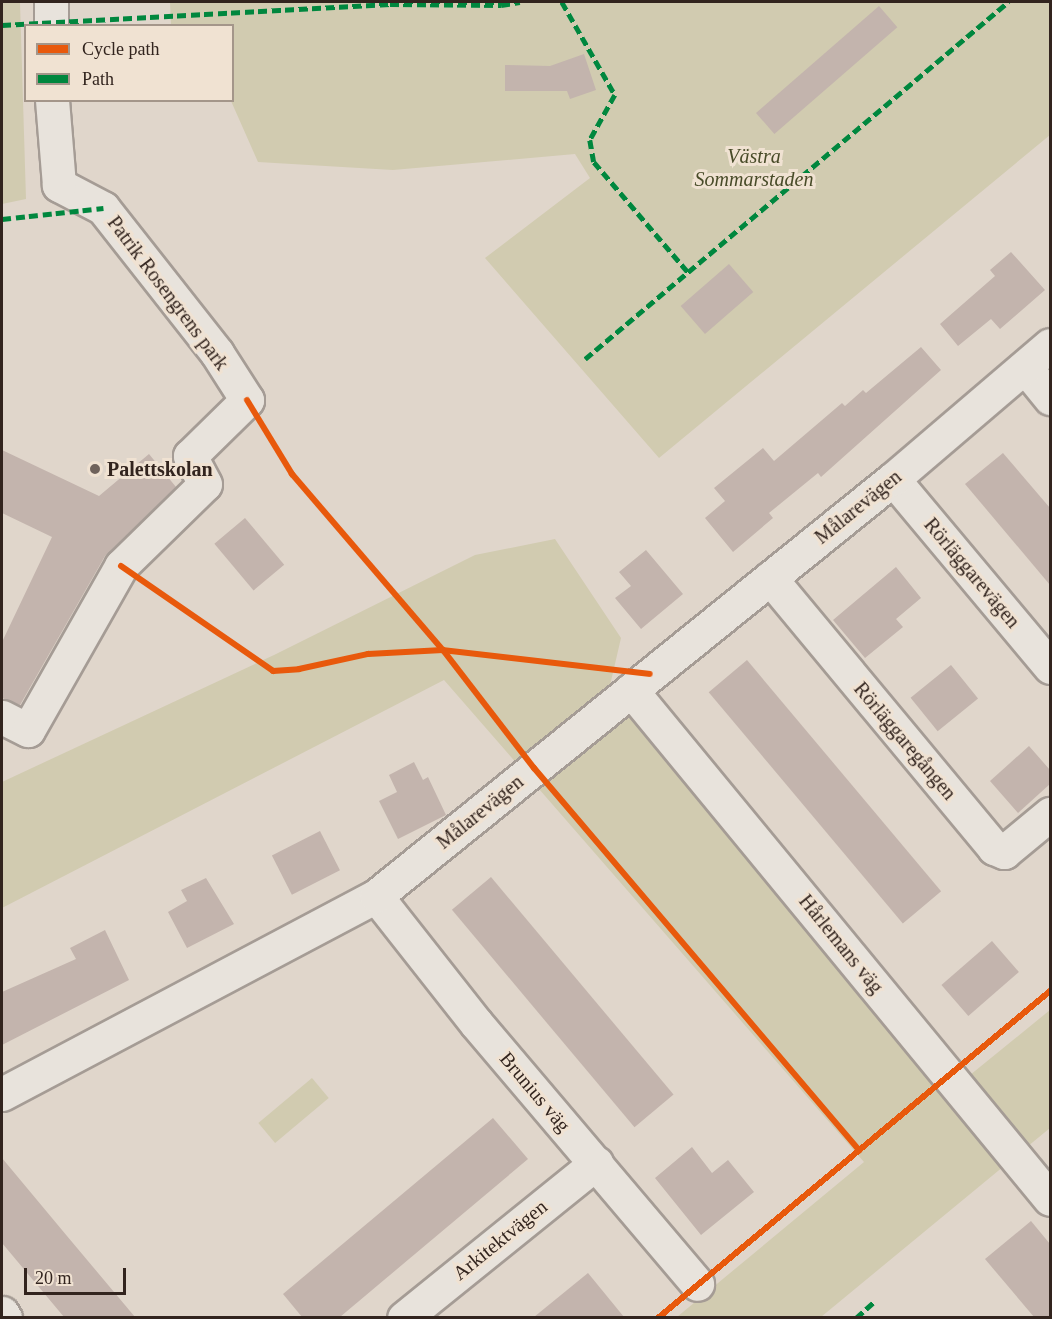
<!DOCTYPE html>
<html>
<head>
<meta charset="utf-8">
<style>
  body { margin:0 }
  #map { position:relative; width:1052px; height:1319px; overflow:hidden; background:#e0d6cb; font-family:Georgia,serif }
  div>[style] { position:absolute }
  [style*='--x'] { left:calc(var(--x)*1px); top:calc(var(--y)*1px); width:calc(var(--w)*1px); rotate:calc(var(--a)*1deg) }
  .green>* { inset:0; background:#d1cbb0; transform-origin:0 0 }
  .building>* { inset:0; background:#c3b4ad; transform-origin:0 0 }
  .roads { filter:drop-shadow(2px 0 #a59c95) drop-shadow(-2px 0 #a59c95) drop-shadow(0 2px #a59c95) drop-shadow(0 -2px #a59c95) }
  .minor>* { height:33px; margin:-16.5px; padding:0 16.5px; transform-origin:16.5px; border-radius:16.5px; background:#e8e3dc }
  .quiet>* { height:4.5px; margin-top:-2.25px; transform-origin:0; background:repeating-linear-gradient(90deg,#00873e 0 9px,transparent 0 13.5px) }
  .cycleway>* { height:6px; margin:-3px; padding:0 3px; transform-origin:3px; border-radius:3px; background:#e8590c }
  .dots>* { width:16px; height:16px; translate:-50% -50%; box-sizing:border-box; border:3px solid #f0e2d2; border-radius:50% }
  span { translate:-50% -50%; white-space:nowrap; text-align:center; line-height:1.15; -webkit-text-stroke:6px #f0e2d2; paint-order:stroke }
  .park-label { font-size:20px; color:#484b28; font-style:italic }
  .street-label { font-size:20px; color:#32241e }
  .poi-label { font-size:20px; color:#32241e; font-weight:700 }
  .left { translate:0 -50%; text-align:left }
  .frame { position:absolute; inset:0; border:3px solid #32241e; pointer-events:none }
  .legend { position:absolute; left:24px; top:24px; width:210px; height:78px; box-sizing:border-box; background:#f0e2d2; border:2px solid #a4968a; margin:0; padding:8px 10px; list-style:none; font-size:18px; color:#32241e }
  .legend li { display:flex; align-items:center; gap:12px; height:30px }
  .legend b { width:30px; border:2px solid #a4968a }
  .scale { position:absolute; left:24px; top:1268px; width:102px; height:27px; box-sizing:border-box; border:3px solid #32241e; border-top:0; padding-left:8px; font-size:18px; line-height:21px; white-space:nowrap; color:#32241e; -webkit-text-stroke:4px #f0e2d2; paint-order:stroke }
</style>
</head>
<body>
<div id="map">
  <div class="green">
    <i style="clip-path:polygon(2px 2px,20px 2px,26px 199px,2px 204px)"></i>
    <i style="clip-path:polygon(170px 2px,1050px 2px,1050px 135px,659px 458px,485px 258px,590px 178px,575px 154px,393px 170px,258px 162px,231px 101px,232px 26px,171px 25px)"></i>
    <i style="clip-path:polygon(555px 539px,621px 638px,608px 694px,659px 750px,943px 1097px,1050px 1010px,1050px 1128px,821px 1317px,677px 1317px,864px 1162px,444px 680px,2px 908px,2px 782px,274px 655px,475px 555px)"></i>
    <i style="left:312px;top:1078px;width:26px;height:70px;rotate:50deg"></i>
  </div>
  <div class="building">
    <i style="left:879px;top:6px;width:28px;height:163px;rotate:49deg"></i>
    <i style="clip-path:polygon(584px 54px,596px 90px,570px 99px,567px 91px,505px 91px,505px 65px,550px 66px)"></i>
    <i style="clip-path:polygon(1011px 252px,1045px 290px,1000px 329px,991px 319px,958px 346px,940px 324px,995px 276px,990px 270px)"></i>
    <i style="left:729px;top:264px;width:37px;height:64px;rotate:49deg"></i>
    <i style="clip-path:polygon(921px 347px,941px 370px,821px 477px,818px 473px,769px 513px,773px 518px,733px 552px,705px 518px,725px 501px,714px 488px,763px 448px,774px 461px,842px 403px,845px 406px,863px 390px,866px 393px)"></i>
    <i style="clip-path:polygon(2px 450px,99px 496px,149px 454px,176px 487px,105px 556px,20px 705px,2px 698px,2px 642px,52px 537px,2px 513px)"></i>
    <i style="clip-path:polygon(1003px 453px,1050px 508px,1050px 585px,965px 484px)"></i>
    <i style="left:245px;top:518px;width:61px;height:40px;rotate:50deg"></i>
    <i style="clip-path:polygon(646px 550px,683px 594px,641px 629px,615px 598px,631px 586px,619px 572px)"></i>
    <i style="clip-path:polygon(896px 567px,921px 598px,896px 619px,903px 627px,865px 658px,833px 620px)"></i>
    <i style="left:747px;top:660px;width:302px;height:50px;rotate:50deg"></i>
    <i style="left:951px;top:665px;width:43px;height:52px;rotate:51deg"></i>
    <i style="clip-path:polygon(1029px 746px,1050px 770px,1050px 784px,1018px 813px,990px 781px)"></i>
    <i style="clip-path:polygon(414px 762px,423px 780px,428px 777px,446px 815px,398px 839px,379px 801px,397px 792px,389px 775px)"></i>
    <i style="left:320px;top:831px;width:44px;height:54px;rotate:63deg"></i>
    <i style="left:491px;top:877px;width:284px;height:51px;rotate:50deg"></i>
    <i style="clip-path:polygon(206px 878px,234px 924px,187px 948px,168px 912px,187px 901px,181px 890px)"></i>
    <i style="clip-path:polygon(105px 930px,129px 980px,2px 1045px,2px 992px,76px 959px,70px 948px)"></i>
    <i style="left:992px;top:941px;width:41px;height:67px;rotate:49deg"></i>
    <i style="clip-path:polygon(493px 1118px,528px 1159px,340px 1317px,302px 1317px,283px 1294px)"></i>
    <i style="clip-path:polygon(692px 1147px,712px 1173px,728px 1160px,754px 1192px,701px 1235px,655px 1178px)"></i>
    <i style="clip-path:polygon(2px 1158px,67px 1236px,135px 1317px,64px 1317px,2px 1243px)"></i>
    <i style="clip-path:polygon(1031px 1221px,1050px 1244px,1050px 1317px,1034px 1317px,985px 1259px)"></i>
    <i style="clip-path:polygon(588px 1273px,624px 1317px,534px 1317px)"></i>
  </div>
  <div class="roads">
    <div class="minor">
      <i style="--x:51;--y:26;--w:24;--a:-90"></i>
      <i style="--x:1025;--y:367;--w:40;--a:51"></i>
      <i style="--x:893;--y:479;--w:245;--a:50.1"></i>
      <i style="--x:770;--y:578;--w:351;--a:50.3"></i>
      <i style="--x:994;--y:848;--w:11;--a:22"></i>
      <i style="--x:1004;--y:852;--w:60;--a:-39.6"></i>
      <i style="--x:631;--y:690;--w:659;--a:50.54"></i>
      <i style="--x:2;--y:717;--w:29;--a:27"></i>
      <i style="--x:28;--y:730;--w:189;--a:-60.4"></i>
      <i style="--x:121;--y:566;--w:117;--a:-44.3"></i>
      <i style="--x:205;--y:484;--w:32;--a:-118"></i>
      <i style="--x:190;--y:456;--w:80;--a:-44.5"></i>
      <i style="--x:247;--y:400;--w:56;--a:-122.6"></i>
      <i style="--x:217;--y:353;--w:184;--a:-128.2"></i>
      <i style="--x:103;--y:208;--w:50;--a:-152.4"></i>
      <i style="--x:59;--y:185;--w:85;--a:-94.7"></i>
      <i style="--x:376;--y:896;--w:162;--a:51.8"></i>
      <i style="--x:476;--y:1023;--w:342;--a:49.7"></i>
      <i style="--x:2;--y:1094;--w:423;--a:-27.9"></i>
      <i style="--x:376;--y:896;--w:664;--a:-38.89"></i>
      <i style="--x:893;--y:479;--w:206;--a:-40.5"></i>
      <i style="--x:2;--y:1313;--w:6;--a:59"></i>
      <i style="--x:404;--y:1318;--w:247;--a:-38.9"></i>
    </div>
  </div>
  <div class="quiet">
    <i style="--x:562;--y:2;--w:107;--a:60.3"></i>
    <i style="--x:615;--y:95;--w:51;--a:119.1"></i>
    <i style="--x:590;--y:140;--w:22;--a:80"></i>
    <i style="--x:594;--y:162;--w:145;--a:49.5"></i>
    <i style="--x:2;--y:25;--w:389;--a:-3.1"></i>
    <i style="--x:390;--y:4;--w:111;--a:0.5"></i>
    <i style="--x:501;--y:5;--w:19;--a:-9"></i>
    <i style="--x:2;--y:219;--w:102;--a:-6.2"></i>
    <i style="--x:585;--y:359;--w:554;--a:-40.16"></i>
    <i style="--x:856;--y:1318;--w:24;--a:-42"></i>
  </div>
  <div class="cycleway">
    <i style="--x:247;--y:400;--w:87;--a:58.7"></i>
    <i style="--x:292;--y:474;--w:232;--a:49.4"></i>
    <i style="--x:443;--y:650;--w:149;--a:52.4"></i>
    <i style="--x:534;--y:768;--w:502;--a:49.61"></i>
    <i style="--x:121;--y:566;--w:185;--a:34.6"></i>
    <i style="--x:273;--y:671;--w:26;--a:-4"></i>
    <i style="--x:299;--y:669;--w:71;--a:-12.3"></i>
    <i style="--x:368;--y:654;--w:75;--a:-3.1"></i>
    <i style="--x:443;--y:650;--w:208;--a:6.6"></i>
    <i style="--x:658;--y:1318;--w:510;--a:-39.83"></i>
  </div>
  <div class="dots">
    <i style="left:95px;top:469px;background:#6f625b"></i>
  </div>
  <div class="park-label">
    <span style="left:754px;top:168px">Västra<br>Sommarstaden</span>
  </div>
  <div class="street-label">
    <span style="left:168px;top:293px;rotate:53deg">Patrik Rosengrens park</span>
    <span style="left:858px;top:507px;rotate:-39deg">Målarevägen</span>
    <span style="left:972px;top:573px;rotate:50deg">Rörläggarevägen</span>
    <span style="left:905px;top:741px;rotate:50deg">Rörläggaregången</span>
    <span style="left:480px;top:812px;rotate:-39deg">Målarevägen</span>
    <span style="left:841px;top:944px;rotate:51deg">Hårlemans väg</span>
    <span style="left:535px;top:1092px;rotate:50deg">Brunius väg</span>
    <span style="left:500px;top:1240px;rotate:-39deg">Arkitektvägen</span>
  </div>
  <div class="poi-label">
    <span class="left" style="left:107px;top:469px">Palettskolan</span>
  </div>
  <div class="frame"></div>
  <ul class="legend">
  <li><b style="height:8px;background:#e8590c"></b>Cycle path</li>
  <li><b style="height:8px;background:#00873e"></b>Path</li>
  </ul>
  <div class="scale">20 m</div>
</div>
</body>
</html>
